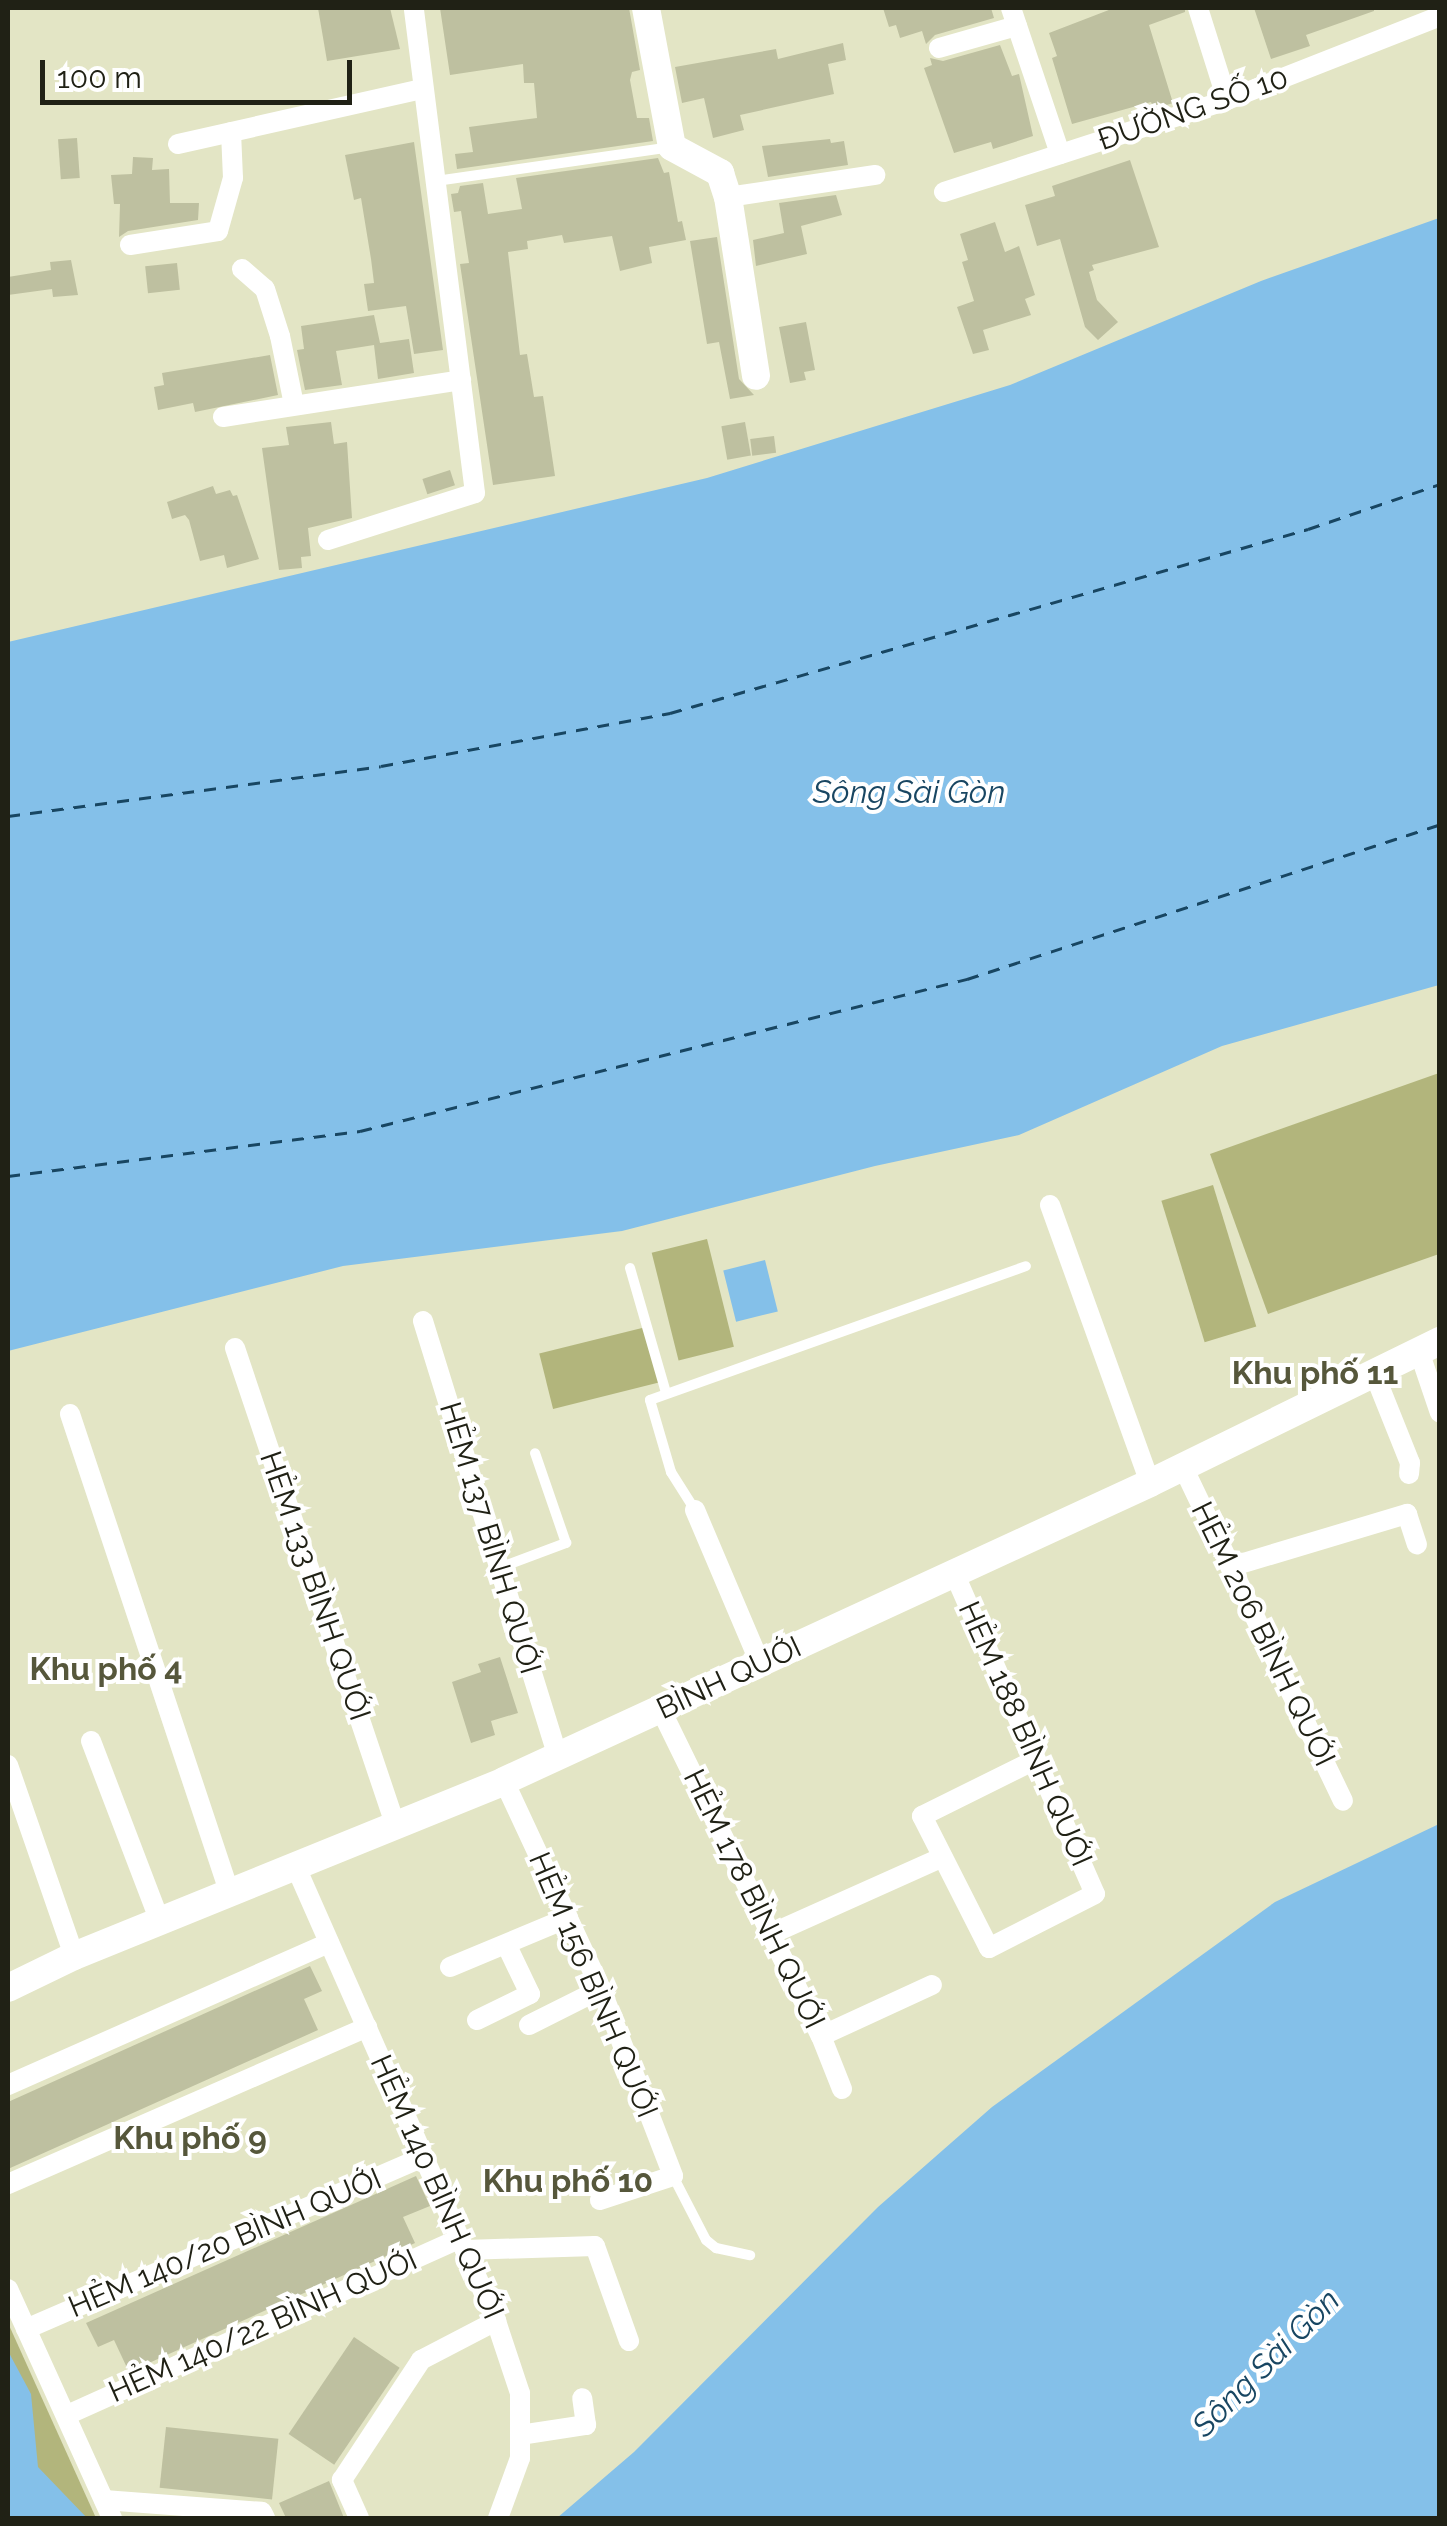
<!DOCTYPE html>
<html>
<head>
<meta charset="utf-8">
<style>
  body { margin:0 }
  #map { position:relative; width:1447px; height:2526px; overflow:hidden; background:#e3e5c5; font-family:Raleway,sans-serif }
  div>[style] { position:absolute }
  [style*='--x'] { left:calc(var(--x)*1px); top:calc(var(--y)*1px); width:calc(var(--w)*1px); rotate:calc(var(--a)*1deg) }
  .green>* { inset:0; background:#b2b57c; transform-origin:0 0 }
  .water>* { inset:0; background:#84c0e9; transform-origin:0 0 }
  .ferry>* { height:2.5px; margin-top:-1.25px; transform-origin:0; background:repeating-linear-gradient(90deg,#184662 0 12px,transparent 0 22px) }
  .building>* { inset:0; background:#bec0a0; transform-origin:0 0 }
  .lane>* { height:10px; margin:-5px; padding:0 5px; transform-origin:5px; border-radius:5px; background:#fff }
  .street>* { height:20px; margin:-10px; padding:0 10px; transform-origin:10px; border-radius:10px; background:#fff }
  .secondary>* { height:28px; margin:-14px; padding:0 14px; transform-origin:14px; border-radius:14px; background:#fff }
  span { translate:-50% -50%; white-space:nowrap; text-align:center; line-height:1.15; -webkit-text-stroke:8px #fff; paint-order:stroke }
  .street-label { font-size:30px; color:#202115 }
  .water-label { font-size:32px; color:#184662; font-style:italic }
  .neighbourhood-label { font-size:32px; color:#56573b; font-weight:700 }
  .frame { position:absolute; inset:0; border:10px solid #202115; pointer-events:none }
  .scale { position:absolute; left:40px; top:60px; width:312px; height:45px; box-sizing:border-box; border:5px solid #202115; border-top:0; padding-left:12px; font-size:30px; line-height:35px; white-space:nowrap; color:#202115; -webkit-text-stroke:8px #fff; paint-order:stroke }
</style>
</head>
<body>
<div id="map">
  <div class="green">
    <i style="clip-path:polygon(1439px 1073px,1439px 1254px,1268px 1314px,1210px 1154px)"></i>
    <i style="left:1213px;top:1185px;width:148px;height:54px;rotate:73deg"></i>
    <i style="left:707px;top:1239px;width:111px;height:57px;rotate:76deg"></i>
    <i style="left:646px;top:1327px;width:57px;height:110px;rotate:76deg"></i>
    <i style="clip-path:polygon(8px 2323px,96px 2518px,8px 2518px)"></i>
  </div>
  <div class="water">
    <i style="clip-path:polygon(1439px 218px,1439px 985px,1222px 1046px,1019px 1135px,875px 1166px,622px 1231px,343px 1266px,8px 1351px,8px 642px,707px 478px,1010px 385px,1261px 281px)"></i>
    <i style="left:765px;top:1260px;width:53px;height:43px;rotate:76deg"></i>
    <i style="clip-path:polygon(1439px 1824px,1439px 2518px,557px 2518px,634px 2452px,878px 2207px,992px 2107px,1275px 1902px)"></i>
    <i style="clip-path:polygon(8px 2351px,31px 2394px,38px 2467px,87px 2518px,8px 2518px)"></i>
  </div>
  <div class="ferry">
    <i style="--x:8;--y:816;--w:376;--a:-7.6"></i>
    <i style="--x:381;--y:766;--w:294;--a:-10.4"></i>
    <i style="--x:670;--y:713;--w:664;--a:-16.09"></i>
    <i style="--x:1308;--y:529;--w:139;--a:-18.8"></i>
    <i style="--x:8;--y:1176;--w:355;--a:-7.3"></i>
    <i style="--x:360;--y:1131;--w:626;--a:-14.06"></i>
    <i style="--x:967;--y:979;--w:498;--a:-18.1"></i>
  </div>
  <div class="building">
    <i style="clip-path:polygon(318px 8px,390px 8px,400px 49px,327px 61px)"></i>
    <i style="clip-path:polygon(440px 8px,629px 8px,640px 70px,632px 72px,630px 80px,637px 118px,649px 118px,653px 141px,457px 169px,455px 154px,473px 152px,469px 127px,537px 118px,534px 83px,524px 83px,523px 64px,450px 75px)"></i>
    <i style="clip-path:polygon(883px 8px,991px 8px,994px 18px,935px 35px,926px 44px,922px 31px,900px 38px,896px 25px,889px 27px)"></i>
    <i style="clip-path:polygon(1114px 8px,1185px 8px,1185px 12px,1149px 25px,1173px 103px,1154px 109px,1151px 102px,1072px 124px,1052px 58px,1057px 56px,1049px 33px)"></i>
    <i style="clip-path:polygon(1254px 8px,1374px 8px,1374px 11px,1306px 35px,1310px 46px,1271px 59px)"></i>
    <i style="clip-path:polygon(843px 43px,846px 60px,828px 64px,834px 94px,740px 115px,744px 130px,713px 138px,704px 98px,682px 103px,675px 67px,776px 49px,778px 59px)"></i>
    <i style="clip-path:polygon(1000px 45px,1012px 76px,1019px 74px,1033px 136px,993px 149px,991px 142px,954px 153px,924px 68px,932px 65px,930px 58px,943px 61px)"></i>
    <i style="left:77px;top:138px;width:40px;height:19px;rotate:86deg"></i>
    <i style="clip-path:polygon(830px 139px,831px 143px,844px 141px,848px 165px,768px 177px,762px 146px)"></i>
    <i style="clip-path:polygon(414px 142px,443px 350px,414px 354px,406px 306px,368px 311px,364px 284px,374px 283px,371px 259px,361px 198px,354px 200px,345px 155px)"></i>
    <i style="clip-path:polygon(133px 157px,153px 158px,152px 170px,169px 169px,170px 203px,199px 203px,198px 220px,128px 231px,119px 237px,120px 204px,114px 204px,111px 175px,132px 174px)"></i>
    <i style="clip-path:polygon(658px 158px,664px 173px,669px 172px,678px 222px,682px 221px,686px 240px,649px 247px,652px 263px,620px 271px,612px 236px,564px 243px,562px 235px,527px 241px,528px 249px,508px 252px,520px 355px,527px 354px,534px 397px,543px 396px,555px 476px,493px 485px,460px 264px,469px 263px,461px 211px,454px 212px,451px 194px,458px 193px,460px 186px,483px 183px,488px 214px,522px 209px,516px 178px)"></i>
    <i style="clip-path:polygon(1130px 160px,1159px 247px,1092px 265px,1094px 270px,1089px 272px,1097px 300px,1118px 322px,1098px 340px,1085px 327px,1060px 239px,1037px 246px,1025px 205px,1055px 196px,1052px 186px)"></i>
    <i style="clip-path:polygon(836px 195px,842px 215px,801px 226px,807px 254px,756px 266px,753px 240px,784px 233px,779px 203px)"></i>
    <i style="clip-path:polygon(995px 222px,1005px 252px,1019px 246px,1035px 295px,1025px 299px,1031px 315px,983px 330px,989px 350px,973px 354px,957px 307px,974px 301px,962px 262px,968px 260px,960px 234px)"></i>
    <i style="clip-path:polygon(717px 237px,739px 379px,754px 395px,730px 399px,719px 342px,707px 344px,690px 241px)"></i>
    <i style="clip-path:polygon(71px 260px,78px 295px,53px 297px,52px 289px,8px 295px,8px 277px,51px 270px,50px 262px)"></i>
    <i style="left:177px;top:263px;width:27px;height:32px;rotate:84deg"></i>
    <i style="clip-path:polygon(374px 315px,380px 343px,409px 339px,414px 373px,378px 379px,374px 345px,336px 351px,342px 385px,305px 390px,297px 350px,304px 349px,301px 326px)"></i>
    <i style="clip-path:polygon(806px 322px,815px 370px,804px 372px,806px 380px,790px 383px,779px 327px)"></i>
    <i style="clip-path:polygon(270px 355px,278px 395px,195px 412px,193px 403px,158px 410px,154px 387px,164px 385px,162px 373px)"></i>
    <i style="clip-path:polygon(331px 422px,334px 444px,347px 442px,352px 518px,308px 528px,311px 556px,301px 557px,302px 568px,279px 570px,262px 448px,289px 445px,286px 427px)"></i>
    <i style="left:745px;top:422px;width:34px;height:24px;rotate:80deg"></i>
    <i style="left:774px;top:436px;width:17px;height:24px;rotate:83deg"></i>
    <i style="left:450px;top:470px;width:16px;height:29px;rotate:72deg"></i>
    <i style="clip-path:polygon(213px 486px,216px 494px,230px 490px,233px 496px,237px 495px,259px 559px,227px 568px,224px 555px,200px 561px,189px 520px,185px 515px,172px 519px,167px 502px)"></i>
    <i style="clip-path:polygon(500px 1657px,518px 1713px,491px 1721px,495px 1735px,471px 1743px,452px 1682px,481px 1672px,478px 1664px)"></i>
    <i style="clip-path:polygon(310px 1966px,322px 1991px,304px 1999px,318px 2030px,8px 2169px,8px 2102px)"></i>
    <i style="clip-path:polygon(416px 2176px,430px 2206px,403px 2217px,415px 2243px,129px 2372px,114px 2340px,98px 2347px,86px 2323px)"></i>
    <i style="left:354px;top:2337px;width:55px;height:117px;rotate:34deg"></i>
    <i style="left:166px;top:2427px;width:113px;height:61px;rotate:6deg"></i>
    <i style="clip-path:polygon(329px 2481px,344px 2518px,286px 2518px,279px 2503px)"></i>
  </div>
  <div class="lane">
    <i style="--x:436;--y:181;--w:238;--a:-8.2"></i>
    <i style="--x:630;--y:1268;--w:130;--a:73.9"></i>
    <i style="--x:695;--y:1510;--w:45;--a:-122.3"></i>
    <i style="--x:671;--y:1472;--w:75;--a:-106.3"></i>
    <i style="--x:650;--y:1400;--w:399;--a:-19.6"></i>
    <i style="--x:499;--y:1568;--w:72;--a:-20.5"></i>
    <i style="--x:566;--y:1543;--w:95;--a:-109"></i>
    <i style="--x:673;--y:2176;--w:72;--a:62.7"></i>
    <i style="--x:706;--y:2240;--w:13;--a:39"></i>
    <i style="--x:716;--y:2248;--w:35;--a:12"></i>
  </div>
  <div class="street">
    <i style="--x:1011;--y:8;--w:154;--a:71.4"></i>
    <i style="--x:1198;--y:8;--w:96;--a:72.5"></i>
    <i style="--x:939;--y:48;--w:81;--a:-15.8"></i>
    <i style="--x:178;--y:144;--w:250;--a:-12.7"></i>
    <i style="--x:944;--y:192;--w:298;--a:-18"></i>
    <i style="--x:1227;--y:100;--w:229;--a:-21.5"></i>
    <i style="--x:728;--y:197;--w:149;--a:-8.5"></i>
    <i style="--x:130;--y:245;--w:89;--a:-9"></i>
    <i style="--x:218;--y:231;--w:55;--a:-74.2"></i>
    <i style="--x:233;--y:178;--w:46;--a:-92.5"></i>
    <i style="--x:242;--y:269;--w:30;--a:41"></i>
    <i style="--x:265;--y:289;--w:49;--a:72.3"></i>
    <i style="--x:280;--y:336;--w:70;--a:78.5"></i>
    <i style="--x:223;--y:417;--w:241;--a:-8.8"></i>
    <i style="--x:328;--y:540;--w:154;--a:-17.7"></i>
    <i style="--x:475;--y:493;--w:489;--a:-97.2"></i>
    <i style="--x:1050;--y:1205;--w:295;--a:70.2"></i>
    <i style="--x:423;--y:1321;--w:454;--a:72.8"></i>
    <i style="--x:235;--y:1348;--w:502;--a:71.42"></i>
    <i style="--x:1419;--y:1351;--w:65;--a:71.3"></i>
    <i style="--x:1374;--y:1373;--w:97;--a:68.2"></i>
    <i style="--x:1410;--y:1463;--w:11;--a:95"></i>
    <i style="--x:70;--y:1414;--w:506;--a:71.57"></i>
    <i style="--x:1183;--y:1467;--w:370;--a:64.4"></i>
    <i style="--x:695;--y:1510;--w:166;--a:67"></i>
    <i style="--x:1230;--y:1567;--w:185;--a:-16.7"></i>
    <i style="--x:1407;--y:1514;--w:32;--a:72"></i>
    <i style="--x:955;--y:1575;--w:348;--a:66.3"></i>
    <i style="--x:1095;--y:1894;--w:119;--a:153"></i>
    <i style="--x:989;--y:1948;--w:148;--a:-116.9"></i>
    <i style="--x:922;--y:1816;--w:126;--a:-26.4"></i>
    <i style="--x:661;--y:1710;--w:363;--a:63.9"></i>
    <i style="--x:821;--y:2036;--w:57;--a:68.4"></i>
    <i style="--x:91;--y:1741;--w:194;--a:69.1"></i>
    <i style="--x:8;--y:1765;--w:202;--a:70.9"></i>
    <i style="--x:504;--y:1781;--w:230;--a:65"></i>
    <i style="--x:601;--y:1989;--w:200;--a:68.9"></i>
    <i style="--x:673;--y:2176;--w:77;--a:161.8"></i>
    <i style="--x:295;--y:1865;--w:498;--a:66.2"></i>
    <i style="--x:496;--y:2321;--w:76;--a:71.6"></i>
    <i style="--x:520;--y:2393;--w:65;--a:90"></i>
    <i style="--x:520;--y:2458;--w:64;--a:110.1"></i>
    <i style="--x:771;--y:1934;--w:188;--a:-24.1"></i>
    <i style="--x:450;--y:1967;--w:128;--a:-22.6"></i>
    <i style="--x:477;--y:2020;--w:59;--a:-26.1"></i>
    <i style="--x:530;--y:1994;--w:55;--a:-115.6"></i>
    <i style="--x:529;--y:2025;--w:80;--a:-26.6"></i>
    <i style="--x:821;--y:2036;--w:122;--a:-24.7"></i>
    <i style="--x:8;--y:2085;--w:351;--a:-23.9"></i>
    <i style="--x:8;--y:2184;--w:392;--a:-23.6"></i>
    <i style="--x:465;--y:2250;--w:130;--a:-1.8"></i>
    <i style="--x:595;--y:2246;--w:101;--a:70.3"></i>
    <i style="--x:8;--y:2289;--w:252;--a:65.6"></i>
    <i style="--x:26;--y:2329;--w:434;--a:-23.4"></i>
    <i style="--x:67;--y:2415;--w:431;--a:-24.2"></i>
    <i style="--x:520;--y:2435;--w:67;--a:-8.6"></i>
    <i style="--x:586;--y:2425;--w:27;--a:-98"></i>
    <i style="--x:104;--y:2500;--w:158;--a:4.3"></i>
    <i style="--x:262;--y:2512;--w:7;--a:63"></i>
    <i style="--x:359;--y:2518;--w:42;--a:-114.1"></i>
    <i style="--x:342;--y:2480;--w:144;--a:-56.6"></i>
    <i style="--x:421;--y:2360;--w:85;--a:-27.5"></i>
  </div>
  <div class="secondary">
    <i style="--x:646;--y:8;--w:141;--a:79.4"></i>
    <i style="--x:672;--y:147;--w:55;--a:28.4"></i>
    <i style="--x:720;--y:173;--w:25;--a:72"></i>
    <i style="--x:728;--y:197;--w:181;--a:81.1"></i>
    <i style="--x:8;--y:1988;--w:73;--a:-25.9"></i>
    <i style="--x:74;--y:1956;--w:464;--a:-22.1"></i>
    <i style="--x:504;--y:1781;--w:711;--a:-24.76"></i>
    <i style="--x:1150;--y:1483;--w:323;--a:-26.1"></i>
  </div>
  <div class="street-label">
    <span style="left:1193px;top:109px;rotate:-19deg">ĐƯỜNG SỐ 10</span>
    <span style="left:490px;top:1538px;rotate:73deg">HẺM 137 BÌNH QUỚI</span>
    <span style="left:315px;top:1586px;rotate:71deg">HẺM 133 BÌNH QUỚI</span>
    <span style="left:1263px;top:1634px;rotate:64deg">HẺM 206 BÌNH QUỚI</span>
    <span style="left:729px;top:1678px;rotate:-25deg">BÌNH QUỚI</span>
    <span style="left:1025px;top:1734px;rotate:66deg">HẺM 188 BÌNH QUỚI</span>
    <span style="left:754px;top:1899px;rotate:64deg">HẺM 178 BÌNH QUỚI</span>
    <span style="left:593px;top:1985px;rotate:67deg">HẺM 156 BÌNH QUỚI</span>
    <span style="left:437px;top:2187px;rotate:66deg">HẺM 140 BÌNH QUỚI</span>
    <span style="left:225px;top:2243px;rotate:-23deg">HẺM 140/20 BÌNH QUỚI</span>
    <span style="left:263px;top:2326px;rotate:-24deg">HẺM 140/22 BÌNH QUỚI</span>
  </div>
  <div class="water-label">
    <span style="left:909px;top:792px">Sông Sài Gòn</span>
    <span style="left:1266px;top:2363px;rotate:-45deg">Sông Sài Gòn</span>
  </div>
  <div class="neighbourhood-label">
    <span style="left:1315px;top:1373px">Khu phố 11</span>
    <span style="left:106px;top:1669px">Khu phố 4</span>
    <span style="left:190px;top:2138px">Khu phố 9</span>
    <span style="left:568px;top:2181px">Khu phố 10</span>
  </div>
  <div class="frame"></div>
  <div class="scale">100 m</div>
</div>
</body>
</html>
